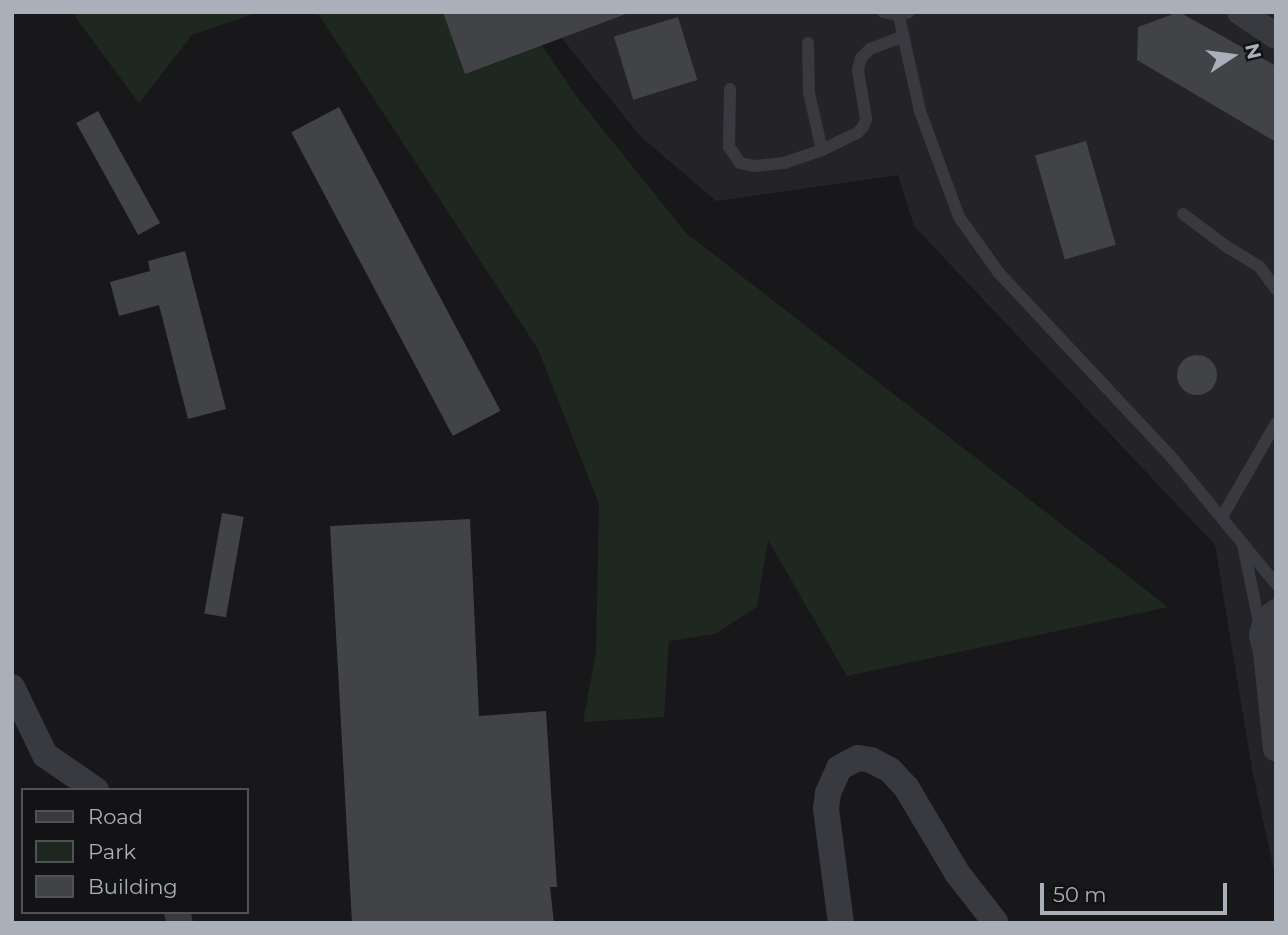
<!DOCTYPE html>
<html>
<head>
<meta charset="utf-8">
<style>
  body { margin:0 }
  #map { position:relative; width:1288px; height:935px; overflow:hidden; background:#18181a; font-family:Montserrat,sans-serif }
  div>[style] { position:absolute }
  [style*='--x'] { left:calc(var(--x)*1px); top:calc(var(--y)*1px); width:calc(var(--w)*1px); rotate:calc(var(--a)*1deg) }
  .built>* { inset:0; background:#242427 }
  .green>* { inset:0; background:#1f2820 }
  .building>* { inset:0; background:#424347; transform-origin:0 0 }
  .round { border-radius:50% }
  .lane>* { height:12px; margin:-6px; padding:0 6px; transform-origin:6px; border-radius:6px; background:#393a3f }
  .street>* { height:26px; margin:-13px; padding:0 13px; transform-origin:13px; border-radius:13px; background:#393a3f }
  span { translate:-50% -50%; white-space:nowrap; text-align:center; line-height:1.15; -webkit-text-stroke:5px #131315; paint-order:stroke }
  .frame { position:absolute; inset:0; border:14px solid #aab0ba; pointer-events:none }
  .legend { position:absolute; left:21px; top:788px; width:228px; height:126px; box-sizing:border-box; background:#131315; border:2px solid #4f5257; margin:0; padding:9px 12px; list-style:none; font-size:21px; color:#aab0ba }
  .legend li { display:flex; align-items:center; gap:14px; height:35px }
  .legend b { width:35px; border:2px solid #4f5257 }
  .north { position:absolute; left:1197px; top:21px; width:70px; height:70px; -webkit-text-stroke:5px #131315; paint-order:stroke; rotate:77deg; font-size:19px; font-weight:700; line-height:28px; text-align:center; color:#aab0ba }
  .north::after { content:''; display:block; margin:auto; width:24px; height:32px; background:#aab0ba; clip-path:polygon(50% 0,100% 100%,50% 72%,0 100%) }
  .scale { position:absolute; left:1040px; top:883px; width:187px; height:32px; box-sizing:border-box; border:4px solid #aab0ba; border-top:0; padding-left:9px; font-size:21px; line-height:24px; white-space:nowrap; color:#aab0ba; -webkit-text-stroke:5px #131315; paint-order:stroke }
</style>
</head>
<body>
<div id="map">
  <div class="built">
    <i style="clip-path:polygon(541px 12px,1276px 12px,1276px 880px,1252px 769px,1215px 545px,914px 226px,898px 175px,716px 201px,641px 137px)"></i>
  </div>
  <div class="green">
    <i style="clip-path:polygon(75px 12px,259px 12px,192px 35px,139px 103px,76px 18px)"></i>
    <i style="clip-path:polygon(317px 12px,519px 12px,579px 100px,686px 233px,1168px 607px,847px 676px,768px 540px,757px 607px,715px 634px,669px 641px,664px 717px,583px 722px,596px 653px,599px 504px,538px 349px)"></i>
  </div>
  <div class="building">
    <i style="clip-path:polygon(443px 12px,626px 12px,626px 14px,465px 74px)"></i>
    <i style="clip-path:polygon(1179px 12px,1276px 66px,1276px 142px,1137px 60px,1138px 27px)"></i>
    <i style="left:678px;top:17px;width:66px;height:67px;rotate:73deg"></i>
    <i style="left:339px;top:107px;width:344px;height:54px;rotate:62deg"></i>
    <i style="left:98px;top:111px;width:128px;height:25px;rotate:61deg"></i>
    <i style="left:1086px;top:141px;width:108px;height:53px;rotate:74deg"></i>
    <i style="clip-path:polygon(185px 251px,226px 409px,188px 419px,159px 305px,119px 316px,110px 282px,150px 271px,148px 261px)"></i>
    <i class="round" style="left:1177px;top:355px;width:40px;height:40px"></i>
    <i style="left:222px;top:513px;width:22px;height:102px;rotate:10deg"></i>
    <i style="clip-path:polygon(470px 519px,479px 716px,546px 711px,557px 887px,550px 887px,554px 923px,352px 923px,330px 526px)"></i>
  </div>
  <div class="lane">
    <i style="--x:883;--y:12;--w:15;--a:11"></i>
    <i style="--x:898;--y:15;--w:11;--a:-15"></i>
    <i style="--x:898;--y:12;--w:101;--a:77.5"></i>
    <i style="--x:920;--y:111;--w:113;--a:69.8"></i>
    <i style="--x:959;--y:217;--w:69;--a:54.5"></i>
    <i style="--x:999;--y:273;--w:255;--a:46.9"></i>
    <i style="--x:1173;--y:459;--w:162;--a:50.5"></i>
    <i style="--x:808;--y:43;--w:50;--a:88.9"></i>
    <i style="--x:809;--y:93;--w:58;--a:77.2"></i>
    <i style="--x:730;--y:89;--w:58;--a:91"></i>
    <i style="--x:729;--y:147;--w:19;--a:55"></i>
    <i style="--x:740;--y:163;--w:14;--a:12"></i>
    <i style="--x:754;--y:166;--w:30;--a:-6"></i>
    <i style="--x:784;--y:163;--w:40;--a:-18.9"></i>
    <i style="--x:822;--y:150;--w:39;--a:-26"></i>
    <i style="--x:857;--y:133;--w:8;--a:-45"></i>
    <i style="--x:863;--y:127;--w:9;--a:-69"></i>
    <i style="--x:866;--y:119;--w:50;--a:-99.3"></i>
    <i style="--x:858;--y:70;--w:12;--a:-76"></i>
    <i style="--x:861;--y:58;--w:13;--a:-45"></i>
    <i style="--x:870;--y:49;--w:34;--a:-21"></i>
    <i style="--x:1183;--y:214;--w:55;--a:36.9"></i>
    <i style="--x:1227;--y:247;--w:37;--a:31"></i>
    <i style="--x:1259;--y:266;--w:29;--a:54"></i>
    <i style="--x:1222;--y:517;--w:108;--a:-60.1"></i>
    <i style="--x:1243;--y:545;--w:84;--a:78.3"></i>
  </div>
  <div class="street">
    <i style="--x:1240;--y:12;--w:43;--a:33.7"></i>
    <i style="--x:1276;--y:612;--w:13;--a:141"></i>
    <i style="--x:1266;--y:620;--w:16;--a:105"></i>
    <i style="--x:1262;--y:635;--w:17;--a:77"></i>
    <i style="--x:1266;--y:652;--w:13;--a:42"></i>
    <i style="--x:1266;--y:652;--w:97;--a:84.1"></i>
    <i style="--x:12;--y:687;--w:76;--a:64.1"></i>
    <i style="--x:45;--y:755;--w:62;--a:34.5"></i>
    <i style="--x:177;--y:912;--w:11;--a:75"></i>
    <i style="--x:841;--y:923;--w:115;--a:-97.5"></i>
    <i style="--x:826;--y:809;--w:16;--a:-83"></i>
    <i style="--x:828;--y:793;--w:27;--a:-66"></i>
    <i style="--x:839;--y:768;--w:21;--a:-28"></i>
    <i style="--x:858;--y:758;--w:13;--a:9"></i>
    <i style="--x:871;--y:760;--w:21;--a:28"></i>
    <i style="--x:890;--y:770;--w:23;--a:47"></i>
    <i style="--x:906;--y:787;--w:100;--a:59.3"></i>
    <i style="--x:957;--y:873;--w:63;--a:52"></i>
  </div>
  <div class="frame"></div>
  <ul class="legend">
  <li><b style="height:9px;background:#393a3f"></b>Road</li>
  <li><b style="height:19px;background:#1f2820"></b>Park</li>
  <li><b style="height:19px;background:#424347"></b>Building</li>
  </ul>
  <div class="north">N</div>
  <div class="scale">50 m</div>
</div>
</body>
</html>
